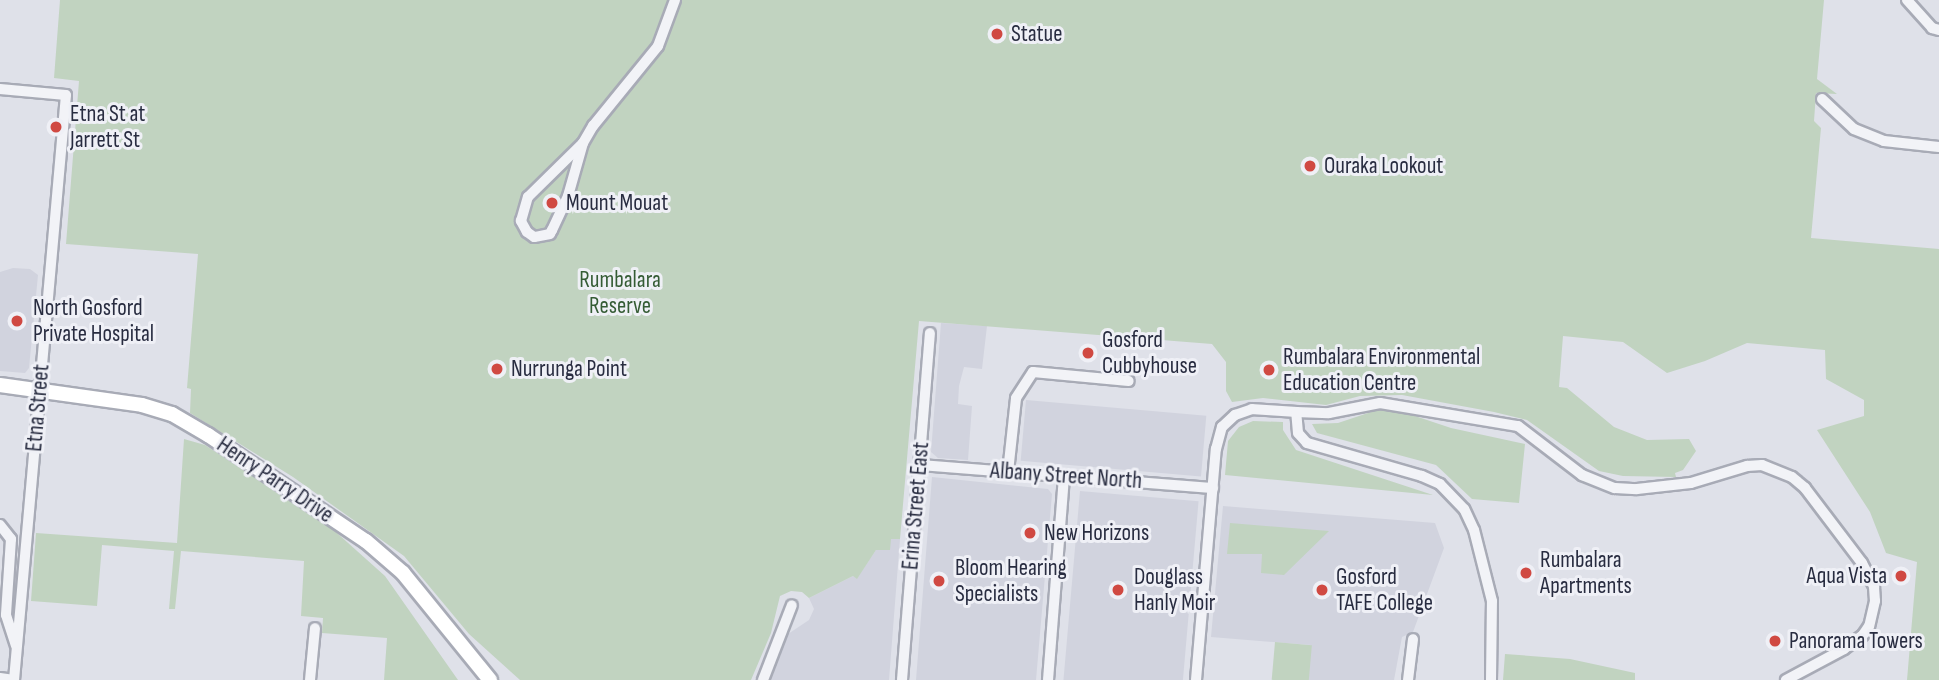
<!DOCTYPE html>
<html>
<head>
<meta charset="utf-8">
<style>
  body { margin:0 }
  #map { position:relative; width:1939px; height:680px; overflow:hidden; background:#dfe1e9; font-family:"Sofia Sans Condensed",sans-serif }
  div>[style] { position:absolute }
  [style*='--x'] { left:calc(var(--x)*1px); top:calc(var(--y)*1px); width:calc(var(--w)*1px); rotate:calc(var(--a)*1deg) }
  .built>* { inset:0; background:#d1d3de; transform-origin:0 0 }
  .green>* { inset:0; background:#c1d3c0; transform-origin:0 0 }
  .roads { filter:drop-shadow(2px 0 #a8abb6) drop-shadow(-2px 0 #a8abb6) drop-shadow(0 2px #a8abb6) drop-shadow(0 -2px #a8abb6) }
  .street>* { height:10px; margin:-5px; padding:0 5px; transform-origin:5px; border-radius:5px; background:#f2f3f7 }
  .secondary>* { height:14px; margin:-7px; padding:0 7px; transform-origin:7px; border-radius:7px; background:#fff }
  .dots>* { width:19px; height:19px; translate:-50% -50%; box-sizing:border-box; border:4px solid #eff0f6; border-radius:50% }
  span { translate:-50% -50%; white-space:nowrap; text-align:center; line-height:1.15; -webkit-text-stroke:6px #eff0f6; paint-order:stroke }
  .poi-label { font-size:23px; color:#282c40 }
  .left { translate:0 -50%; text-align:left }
  .right { translate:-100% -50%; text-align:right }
  .park-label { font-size:23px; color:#355c35 }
  .street-label { font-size:23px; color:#282c40 }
</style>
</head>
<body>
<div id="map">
  <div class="built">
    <i style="clip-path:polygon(13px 268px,30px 269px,38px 275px,29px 368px,25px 373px,0 371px,0 272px)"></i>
    <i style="clip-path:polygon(941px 323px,987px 326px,982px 369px,964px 367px,959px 386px,958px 404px,972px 406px,968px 460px,938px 458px,931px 452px)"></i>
    <i style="left:1026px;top:400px;width:181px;height:61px;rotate:5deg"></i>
    <i style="clip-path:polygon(932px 477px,1048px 489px,1052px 494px,1036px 680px,916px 680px)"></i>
    <i style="left:1080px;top:491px;width:119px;height:190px;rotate:5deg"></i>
    <i style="clip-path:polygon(1223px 506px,1435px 523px,1444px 548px,1413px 632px,1402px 637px,1394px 680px,1308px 680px,1311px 645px,1211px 637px)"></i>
    <i style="clip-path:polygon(891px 539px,900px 539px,889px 680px,770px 680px,785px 636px,809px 620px,814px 609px,809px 598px,853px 576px,857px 578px,876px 550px)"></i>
  </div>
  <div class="green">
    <i style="clip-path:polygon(60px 0,1824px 0,1817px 79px,1837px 94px,1816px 93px,1814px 121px,1821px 128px,1811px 238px,1939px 249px,1939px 680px,1907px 680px,1917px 562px,1886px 553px,1870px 512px,1817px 430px,1864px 416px,1864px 400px,1826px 379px,1825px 350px,1747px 343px,1705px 361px,1667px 373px,1623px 342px,1563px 336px,1559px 387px,1567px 388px,1614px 427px,1647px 440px,1689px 439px,1696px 451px,1683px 470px,1675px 473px,1676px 477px,1623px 476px,1599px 471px,1527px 420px,1494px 412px,1402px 395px,1360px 396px,1326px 405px,1263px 398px,1232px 402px,1226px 391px,1226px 362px,1212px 344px,919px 321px,900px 539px,891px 539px,890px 550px,876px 550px,857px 579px,853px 576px,809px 598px,802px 592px,791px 591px,780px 596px,771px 633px,751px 680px,520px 680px,469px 634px,404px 556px,293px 477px,190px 413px,191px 389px,187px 388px,198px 254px,66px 244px,79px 81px,54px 78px)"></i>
    <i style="clip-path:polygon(1377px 410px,1406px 413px,1451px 428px,1525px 444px,1519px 503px,1472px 499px,1436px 465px,1317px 433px,1312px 424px,1338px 423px)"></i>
    <i style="clip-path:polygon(1253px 421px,1283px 422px,1283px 430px,1296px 450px,1433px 495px,1225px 475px,1228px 441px,1239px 427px)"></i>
    <i style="clip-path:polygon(184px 439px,205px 445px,328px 525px,385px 576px,458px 680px,384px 680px,387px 638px,322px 633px,323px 618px,301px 616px,304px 561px,181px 551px,175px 609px,169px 609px,174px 551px,102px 545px,97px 606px,31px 601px,36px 533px,177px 543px)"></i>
    <i style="clip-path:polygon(1230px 523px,1329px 531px,1284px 575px,1261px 573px,1262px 554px,1227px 554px)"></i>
    <i style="left:1275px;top:642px;width:37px;height:38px;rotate:5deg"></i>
    <i style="clip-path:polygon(1505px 654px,1570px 659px,1635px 673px,1635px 680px,1503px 680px)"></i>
  </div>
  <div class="roads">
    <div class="street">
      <i style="--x:1907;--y:0;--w:38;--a:48"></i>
      <i style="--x:1932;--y:28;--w:7;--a:16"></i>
      <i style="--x:0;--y:89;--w:66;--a:5.2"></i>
      <i style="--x:66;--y:95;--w:587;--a:95.08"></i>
      <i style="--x:1822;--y:99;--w:44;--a:43.2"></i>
      <i style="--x:1854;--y:129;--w:32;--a:22"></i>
      <i style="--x:1884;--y:141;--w:55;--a:6.2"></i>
      <i style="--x:583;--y:143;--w:55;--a:105.8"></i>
      <i style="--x:568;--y:196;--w:38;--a:115"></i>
      <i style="--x:552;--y:230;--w:4;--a:117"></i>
      <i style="--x:550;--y:234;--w:16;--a:169"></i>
      <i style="--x:534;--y:237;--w:9;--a:-144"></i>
      <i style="--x:527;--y:232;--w:13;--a:-119"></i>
      <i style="--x:521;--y:221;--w:25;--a:-74"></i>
      <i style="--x:528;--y:197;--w:77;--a:-44.5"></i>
      <i style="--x:583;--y:143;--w:20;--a:-60"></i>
      <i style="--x:593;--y:126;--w:103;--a:-50.9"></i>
      <i style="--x:658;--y:46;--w:49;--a:-69.7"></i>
      <i style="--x:919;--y:465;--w:295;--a:4.5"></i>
      <i style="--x:1008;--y:472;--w:74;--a:-83.8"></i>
      <i style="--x:1016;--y:398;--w:31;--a:-57"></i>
      <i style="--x:1033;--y:372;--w:96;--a:5.4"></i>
      <i style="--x:0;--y:525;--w:18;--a:52"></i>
      <i style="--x:11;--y:539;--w:76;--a:93.8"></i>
      <i style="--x:6;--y:615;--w:32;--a:72"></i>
      <i style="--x:0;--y:678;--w:14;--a:8"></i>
      <i style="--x:310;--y:680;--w:52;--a:-84.5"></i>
      <i style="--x:763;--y:680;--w:80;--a:-68.9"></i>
      <i style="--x:902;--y:680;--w:348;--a:-85.4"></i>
      <i style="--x:1048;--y:680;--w:205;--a:-85.5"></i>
      <i style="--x:1196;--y:680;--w:232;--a:-85.1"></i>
      <i style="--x:1216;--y:449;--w:23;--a:-75"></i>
      <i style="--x:1222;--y:427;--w:18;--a:-43"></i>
      <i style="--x:1235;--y:415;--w:18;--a:-19"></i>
      <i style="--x:1252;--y:409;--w:44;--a:3.9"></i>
      <i style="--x:1408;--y:680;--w:41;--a:-83"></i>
      <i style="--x:1491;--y:680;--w:79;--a:-89.3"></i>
      <i style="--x:1492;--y:601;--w:73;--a:-104.2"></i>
      <i style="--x:1474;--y:530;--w:23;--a:-115"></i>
      <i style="--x:1464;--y:509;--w:35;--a:-134"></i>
      <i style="--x:1440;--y:484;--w:20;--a:-156"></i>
      <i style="--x:1422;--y:476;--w:120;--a:-164"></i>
      <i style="--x:1307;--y:443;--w:13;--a:-132"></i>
      <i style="--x:1298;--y:433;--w:21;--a:-95"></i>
      <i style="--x:1296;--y:412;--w:33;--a:2"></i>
      <i style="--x:1329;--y:413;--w:52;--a:-11.1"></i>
      <i style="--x:1380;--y:403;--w:140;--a:9.5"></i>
      <i style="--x:1518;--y:426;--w:81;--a:37.4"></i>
      <i style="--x:1582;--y:475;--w:35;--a:22"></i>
      <i style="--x:1615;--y:488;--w:22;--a:3"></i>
      <i style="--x:1637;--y:489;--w:54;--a:-6.3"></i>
      <i style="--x:1691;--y:483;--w:59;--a:-16.9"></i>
      <i style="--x:1747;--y:466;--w:15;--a:-4"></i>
      <i style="--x:1762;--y:465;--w:32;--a:22"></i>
      <i style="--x:1792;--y:477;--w:17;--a:40"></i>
      <i style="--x:1805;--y:488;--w:94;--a:52.8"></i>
      <i style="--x:1862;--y:563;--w:27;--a:63"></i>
      <i style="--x:1874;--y:587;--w:14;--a:86"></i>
      <i style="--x:1875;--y:601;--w:26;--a:103"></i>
      <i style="--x:1869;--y:626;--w:11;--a:124"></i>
      <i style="--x:1863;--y:635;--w:24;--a:144"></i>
      <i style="--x:1844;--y:649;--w:66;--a:151.9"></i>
    </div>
    <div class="secondary">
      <i style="--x:0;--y:385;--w:143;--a:8"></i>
      <i style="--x:142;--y:405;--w:31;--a:17"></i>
      <i style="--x:172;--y:414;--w:42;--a:30.3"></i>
      <i style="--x:208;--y:435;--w:190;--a:33.9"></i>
      <i style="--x:366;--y:541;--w:49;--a:40.9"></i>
      <i style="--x:403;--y:573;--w:138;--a:50.9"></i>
    </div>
  </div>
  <div class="dots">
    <i style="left:997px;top:34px;background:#d04942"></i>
    <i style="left:56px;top:127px;background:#d04942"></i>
    <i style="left:1310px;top:166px;background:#d04942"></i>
    <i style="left:552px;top:203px;background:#d04942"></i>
    <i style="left:17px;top:321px;background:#d04942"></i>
    <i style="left:1088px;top:353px;background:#d04942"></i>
    <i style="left:497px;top:369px;background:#d04942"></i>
    <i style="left:1269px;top:370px;background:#d04942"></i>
    <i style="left:1030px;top:533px;background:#d04942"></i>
    <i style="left:1526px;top:573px;background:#d04942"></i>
    <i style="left:1901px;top:576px;background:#d04942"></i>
    <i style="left:939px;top:581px;background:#d04942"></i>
    <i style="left:1118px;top:590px;background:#d04942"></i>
    <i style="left:1322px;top:590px;background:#d04942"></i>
    <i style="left:1775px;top:641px;background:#d04942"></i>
  </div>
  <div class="poi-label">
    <span class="left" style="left:1011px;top:34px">Statue</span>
    <span class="left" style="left:70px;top:127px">Etna St at<br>Jarrett St</span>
    <span class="left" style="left:1324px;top:166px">Ouraka Lookout</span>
    <span class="left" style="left:566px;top:203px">Mount Mouat</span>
    <span class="left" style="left:33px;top:321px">North Gosford<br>Private Hospital</span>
    <span class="left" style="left:1102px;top:353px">Gosford<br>Cubbyhouse</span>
    <span class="left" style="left:1283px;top:370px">Rumbalara Environmental<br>Education Centre</span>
    <span class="left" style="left:511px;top:369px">Nurrunga Point</span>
    <span class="left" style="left:1044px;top:533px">New Horizons</span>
    <span class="left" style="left:1540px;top:573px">Rumbalara<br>Apartments</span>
    <span class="left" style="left:955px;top:581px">Bloom Hearing<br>Specialists</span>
    <span class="right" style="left:1887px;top:576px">Aqua Vista</span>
    <span class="left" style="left:1134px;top:590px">Douglass<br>Hanly Moir</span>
    <span class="left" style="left:1336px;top:590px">Gosford<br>TAFE College</span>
    <span class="left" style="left:1789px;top:641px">Panorama Towers</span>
  </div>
  <div class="park-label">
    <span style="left:620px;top:293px">Rumbalara<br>Reserve</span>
  </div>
  <div class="street-label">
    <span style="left:38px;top:408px;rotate:-85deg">Etna Street</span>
    <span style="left:1066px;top:476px;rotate:4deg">Albany Street North</span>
    <span style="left:275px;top:480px;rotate:34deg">Henry Parry Drive</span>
    <span style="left:916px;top:506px;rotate:-85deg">Erina Street East</span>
  </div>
</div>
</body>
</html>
